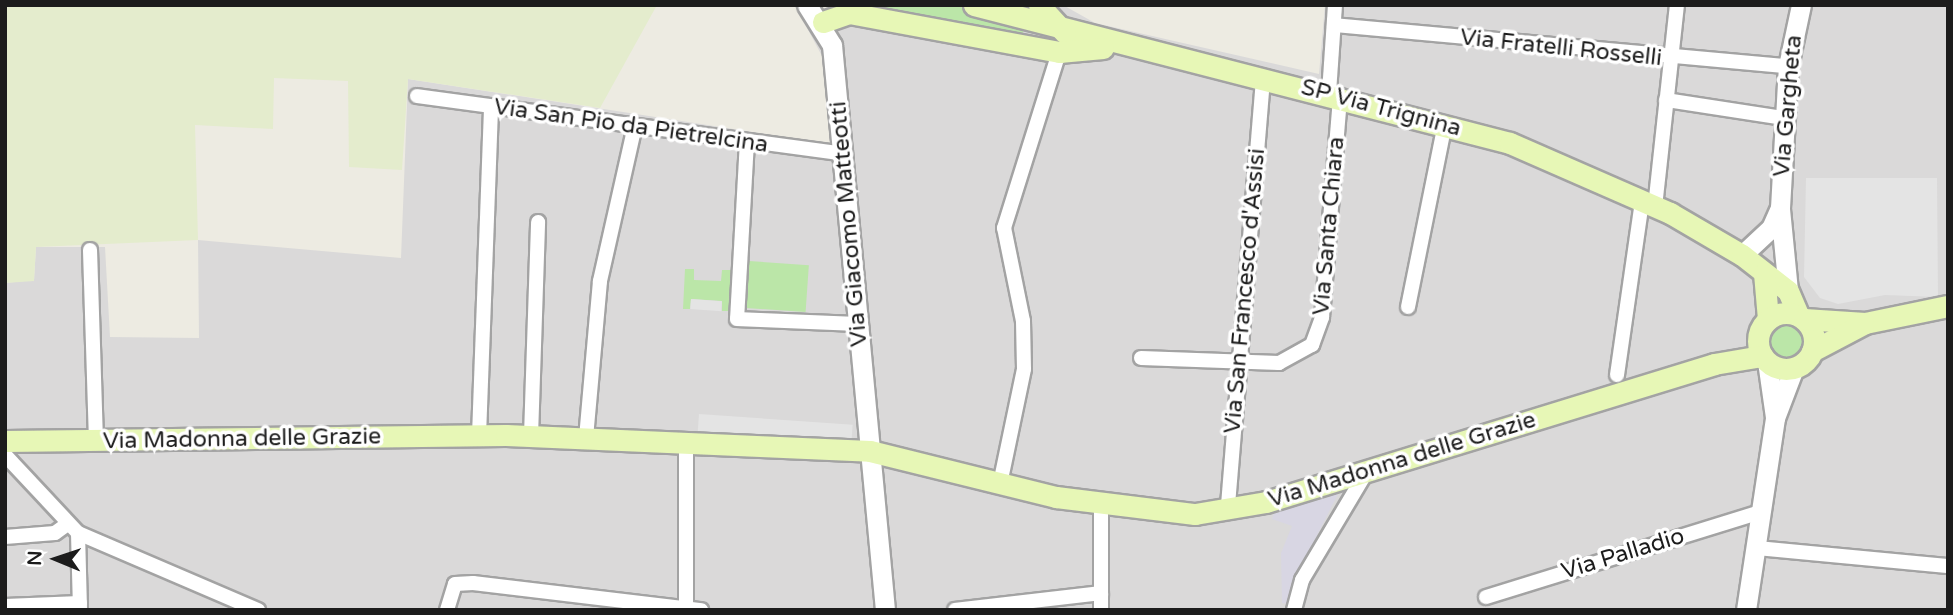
<!DOCTYPE html>
<html>
<head>
<meta charset="utf-8">
<style>
  body { margin:0 }
  #map { position:relative; width:1953px; height:615px; overflow:hidden; background:#edebe2; font-family:"Varela Round",sans-serif }
  div>[style] { position:absolute }
  [style*='--x'] { left:calc(var(--x)*1px); top:calc(var(--y)*1px); width:calc(var(--w)*1px); rotate:calc(var(--a)*1deg) }
  .residential>* { inset:0; background:#dad9d9 }
  .farmland>* { inset:0; background:#e4eccd }
  .grass>* { inset:0; background:#bbe6a8; transform-origin:0 0 }
  .round { border-radius:50% }
  .parking>* { inset:0; background:#e4e4e4; transform-origin:0 0 }
  .plaza>* { inset:0; background:#d8d6e3 }
  .roads { filter:drop-shadow(2px 0 #a3a3a3) drop-shadow(-2px 0 #a3a3a3) drop-shadow(0 2px #a3a3a3) drop-shadow(0 -2px #a3a3a3) }
  .minor>* { height:14px; margin:-7px; padding:0 7px; transform-origin:7px; border-radius:7px; background:#fff }
  .tertiary>* { height:19px; margin:-9.5px; padding:0 9.5px; transform-origin:9.5px; border-radius:9.5px; background:#fff }
  .secondary>* { height:21px; margin:-10.5px; padding:0 10.5px; transform-origin:10.5px; border-radius:10.5px; background:#e7f7b6 }
  .secondary>.ring { margin:-10.5px; padding:0; box-sizing:content-box; background:none; border:21px solid #e7f7b6; border-radius:50% }
  span { translate:-50% -50%; white-space:nowrap; text-align:center; line-height:1.15; -webkit-text-stroke:7px #fff; paint-order:stroke }
  .street-label { font-size:23px; color:#1c1c1c }
  .frame { position:absolute; inset:0; border:7px solid #1c1c1c; pointer-events:none }
  .north { position:absolute; left:21px; top:524px; width:70px; height:70px; -webkit-text-stroke:5px #fff; paint-order:stroke; rotate:272deg; font-size:19px; font-weight:700; line-height:28px; text-align:center; color:#1c1c1c }
  .north::after { content:''; display:block; margin:auto; width:24px; height:32px; background:#1c1c1c; clip-path:polygon(50% 0,100% 100%,50% 72%,0 100%) }
</style>
</head>
<body>
<div id="map">
  <div class="residential">
    <i style="clip-path:polygon(1063px 5px,1095px 23px,1319px 74px,1325px 5px,1948px 5px,1948px 610px,5px 610px,5px 283px,34px 280px,36px 247px,105px 247px,110px 337px,199px 338px,198px 240px,401px 258px,408px 79px,831px 144px,822px 56px,805px 24px,827px 7px)"></i>
  </div>
  <div class="farmland">
    <i style="clip-path:polygon(5px 5px,657px 5px,600px 108px,408px 79px,402px 170px,349px 167px,348px 81px,274px 78px,273px 129px,195px 125px,198px 240px,36px 247px,34px 281px,5px 283px)"></i>
  </div>
  <div class="grass">
    <i style="clip-path:polygon(825px 5px,1034px 5px,1020px 40px)"></i>
    <i style="left:749px;top:261px;width:60px;height:47px;rotate:4deg"></i>
    <i style="clip-path:polygon(685px 269px,694px 269px,694px 280px,721px 281px,722px 270px,731px 270px,729px 311px,722px 311px,722px 301px,691px 299px,690px 309px,683px 309px)"></i>
    <i class="round" style="left:1767px;top:324px;width:36px;height:36px"></i>
  </div>
  <div class="parking">
    <i style="clip-path:polygon(1806px 178px,1937px 178px,1938px 297px,1885px 295px,1838px 304px,1820px 298px,1804px 277px)"></i>
    <i style="left:691px;top:299px;width:31px;height:10px;rotate:4deg"></i>
    <i style="left:699px;top:414px;width:154px;height:20px;rotate:4deg"></i>
  </div>
  <div class="plaza">
    <i style="clip-path:polygon(1340px 490px,1296px 577px,1289px 604px,1282px 603px,1281px 553px,1292px 526px,1272px 519px,1275px 510px)"></i>
  </div>
  <div class="roads">
    <div class="minor">
      <i style="--x:1334;--y:25;--w:456;--a:5.2"></i>
      <i style="--x:1329;--y:93;--w:88;--a:-86.1"></i>
      <i style="--x:417;--y:96;--w:432;--a:7.7"></i>
      <i style="--x:1666;--y:100;--w:119;--a:8.7"></i>
      <i style="--x:747;--y:141;--w:178;--a:93.2"></i>
      <i style="--x:737;--y:319;--w:120;--a:2.4"></i>
      <i style="--x:1655;--y:207;--w:203;--a:-83.8"></i>
      <i style="--x:90;--y:250;--w:191;--a:88.2"></i>
      <i style="--x:1408;--y:307;--w:187;--a:-78.6"></i>
      <i style="--x:1141;--y:358;--w:138;--a:2.1"></i>
      <i style="--x:1279;--y:363;--w:38;--a:-29"></i>
      <i style="--x:1312;--y:345;--w:30;--a:-70"></i>
      <i style="--x:1322;--y:317;--w:222;--a:-85.3"></i>
      <i style="--x:1617;--y:375;--w:176;--a:-81.8"></i>
      <i style="--x:479;--y:436;--w:329;--a:-87.9"></i>
      <i style="--x:531;--y:436;--w:214;--a:-88.1"></i>
      <i style="--x:586;--y:438;--w:158;--a:-84.9"></i>
      <i style="--x:600;--y:281;--w:159;--a:-77.3"></i>
      <i style="--x:5;--y:455;--w:107;--a:46.9"></i>
      <i style="--x:78;--y:533;--w:196;--a:23.2"></i>
      <i style="--x:1000;--y:484;--w:117;--a:-78.2"></i>
      <i style="--x:1024;--y:369;--w:48;--a:-91.2"></i>
      <i style="--x:1023;--y:321;--w:95;--a:-101.5"></i>
      <i style="--x:1004;--y:228;--w:184;--a:-72.6"></i>
      <i style="--x:1228;--y:505;--w:429;--a:-85.3"></i>
      <i style="--x:78;--y:533;--w:77;--a:88.5"></i>
      <i style="--x:5;--y:537;--w:50;--a:-4.6"></i>
      <i style="--x:55;--y:533;--w:14;--a:-36"></i>
      <i style="--x:1756;--y:548;--w:193;--a:5.4"></i>
      <i style="--x:1486;--y:597;--w:288;--a:-17.2"></i>
      <i style="--x:5;--y:606;--w:75;--a:-2.3"></i>
      <i style="--x:686;--y:607;--w:166;--a:-90"></i>
      <i style="--x:447;--y:610;--w:27;--a:-73"></i>
      <i style="--x:455;--y:584;--w:18;--a:-3"></i>
      <i style="--x:473;--y:583;--w:230;--a:6.8"></i>
      <i style="--x:955;--y:610;--w:147;--a:-6.6"></i>
      <i style="--x:1101;--y:610;--w:108;--a:-90"></i>
      <i style="--x:1294;--y:610;--w:31;--a:-75"></i>
      <i style="--x:1302;--y:580;--w:127;--a:-59.2"></i>
    </div>
    <div class="tertiary">
      <i style="--x:807;--y:5;--w:47;--a:58"></i>
      <i style="--x:832;--y:45;--w:567;--a:84.64"></i>
      <i style="--x:1780;--y:209;--w:82;--a:84.4"></i>
      <i style="--x:1742;--y:255;--w:40;--a:-43"></i>
      <i style="--x:1771;--y:228;--w:22;--a:-66"></i>
      <i style="--x:1780;--y:208;--w:142;--a:-86.8"></i>
      <i style="--x:1788;--y:66;--w:62;--a:-78"></i>
      <i style="--x:1767;--y:361;--w:57;--a:81.9"></i>
      <i style="--x:1746;--y:610;--w:194;--a:-81.4"></i>
      <i style="--x:1775;--y:418;--w:53;--a:-69.2"></i>
    </div>
    <div class="secondary">
      <i style="--x:974;--y:5;--w:553;--a:14.44"></i>
      <i style="--x:1510;--y:143;--w:175;--a:23.6"></i>
      <i style="--x:1670;--y:213;--w:83;--a:30.3"></i>
      <i style="--x:1742;--y:255;--w:58;--a:38"></i>
      <i style="--x:1788;--y:291;--w:26;--a:67"></i>
      <i style="--x:1039;--y:5;--w:38;--a:47"></i>
      <i style="--x:823;--y:22;--w:28;--a:-19"></i>
      <i style="--x:849;--y:13;--w:214;--a:10.5"></i>
      <i style="--x:1059;--y:52;--w:44;--a:-5.2"></i>
      <i style="--x:1764;--y:273;--w:46;--a:85"></i>
      <i class="ring" style="left:1758px;top:313px;width:35px;height:35px"></i>
      <i style="--x:1804;--y:319;--w:61;--a:3.8"></i>
      <i style="--x:1865;--y:323;--w:85;--a:-11.6"></i>
      <i style="--x:1812;--y:351;--w:58;--a:-27.9"></i>
      <i style="--x:5;--y:441;--w:501;--a:-0.69"></i>
      <i style="--x:506;--y:435;--w:364;--a:2.5"></i>
      <i style="--x:870;--y:451;--w:192;--a:13.9"></i>
      <i style="--x:1056;--y:497;--w:140;--a:7"></i>
      <i style="--x:1195;--y:514;--w:72;--a:-9.6"></i>
      <i style="--x:1266;--y:502;--w:469;--a:-17.1"></i>
      <i style="--x:1714;--y:364;--w:49;--a:-9.5"></i>
    </div>
  </div>
  <div class="street-label">
    <span style="left:1561px;top:48px;rotate:6deg">Via Fratelli Rosselli</span>
    <span style="left:1788px;top:106px;rotate:-85deg">Via Gargheta</span>
    <span style="left:1381px;top:108px;rotate:15deg">SP Via Trignina</span>
    <span style="left:631px;top:126px;rotate:8deg">Via San Pio da Pietrelcina</span>
    <span style="left:849px;top:224px;rotate:-95deg">Via Giacomo Matteotti</span>
    <span style="left:1329px;top:226px;rotate:-85deg">Via Santa Chiara</span>
    <span style="left:1245px;top:291px;rotate:-85deg">Via San Francesco d'Assisi</span>
    <span style="left:242px;top:439px;rotate:-1deg">Via Madonna delle Grazie</span>
    <span style="left:1402px;top:460px;rotate:-17deg">Via Madonna delle Grazie</span>
    <span style="left:1623px;top:554px;rotate:-17deg">Via Palladio</span>
  </div>
  <div class="frame"></div>
  <div class="north">N</div>
</div>
</body>
</html>
